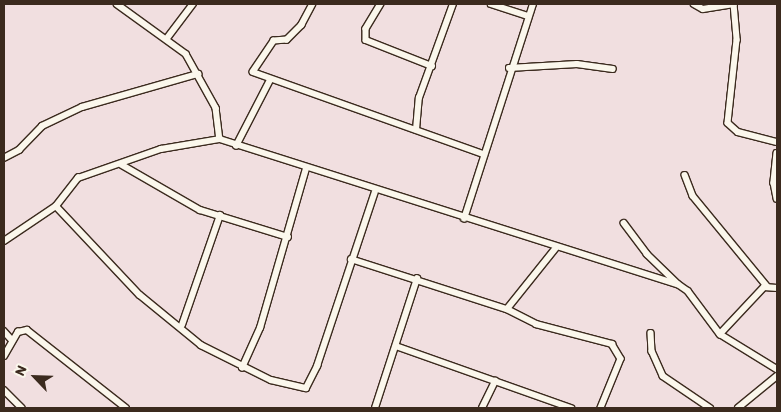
<!DOCTYPE html>
<html>
<head>
<meta charset="utf-8">
<style>
  body { margin:0 }
  #map { position:relative; width:781px; height:412px; overflow:hidden; background:#f1dfe0; font-family:Itim,sans-serif }
  div>[style] { position:absolute }
  [style*='--x'] { left:calc(var(--x)*1px); top:calc(var(--y)*1px); width:calc(var(--w)*1px); rotate:calc(var(--a)*1deg) }
  .roads { filter:drop-shadow(1px 0 #3b2a1e) drop-shadow(-1px 0 #3b2a1e) drop-shadow(0 1px #3b2a1e) drop-shadow(0 -1px #3b2a1e) }
  .minor>* { height:5.5px; margin:-2.75px; padding:0 2.75px; transform-origin:2.75px; border-radius:2.75px; background:#fbf7ec }
  span { translate:-50% -50%; white-space:nowrap; text-align:center; line-height:1.15; -webkit-text-stroke:4px #fbf7ec; paint-order:stroke }
  .frame { position:absolute; inset:0; border:5px solid #3b2a1e; pointer-events:none }
  .north { position:absolute; left:10px; top:352px; width:50px; height:50px; -webkit-text-stroke:4px #fbf7ec; paint-order:stroke; rotate:294deg; font-size:14px; font-weight:700; line-height:20px; text-align:center; color:#3b2a1e }
  .north::after { content:''; display:block; margin:auto; width:18px; height:22px; background:#3b2a1e; clip-path:polygon(50% 0,100% 100%,50% 72%,0 100%) }
</style>
</head>
<body>
<div id="map">
  <div class="roads">
    <div class="minor">
      <i style="--x:117;--y:4;--w:85;--a:35.9"></i>
      <i style="--x:186;--y:54;--w:62;--a:60.9"></i>
      <i style="--x:216;--y:108;--w:31;--a:83"></i>
      <i style="--x:313;--y:4;--w:24;--a:118"></i>
      <i style="--x:302;--y:25;--w:21;--a:135"></i>
      <i style="--x:287;--y:40;--w:13;--a:176"></i>
      <i style="--x:274;--y:41;--w:37;--a:124"></i>
      <i style="--x:253;--y:72;--w:244;--a:19.6"></i>
      <i style="--x:381;--y:4;--w:29;--a:121"></i>
      <i style="--x:366;--y:29;--w:11;--a:90"></i>
      <i style="--x:366;--y:40;--w:71;--a:21.5"></i>
      <i style="--x:491;--y:4;--w:39;--a:18"></i>
      <i style="--x:694;--y:4;--w:10;--a:29"></i>
      <i style="--x:703;--y:9;--w:31;--a:-9"></i>
      <i style="--x:734;--y:4;--w:36;--a:85"></i>
      <i style="--x:737;--y:40;--w:83;--a:96.2"></i>
      <i style="--x:728;--y:123;--w:13;--a:42"></i>
      <i style="--x:738;--y:132;--w:40;--a:14.4"></i>
      <i style="--x:168;--y:37;--w:41;--a:-52.9"></i>
      <i style="--x:509;--y:68;--w:68;--a:-3.4"></i>
      <i style="--x:577;--y:64;--w:36;--a:8"></i>
      <i style="--x:416;--y:130;--w:32;--a:-85"></i>
      <i style="--x:419;--y:98;--w:100;--a:-70.1"></i>
      <i style="--x:236;--y:146;--w:74;--a:-62.7"></i>
      <i style="--x:777;--y:153;--w:30;--a:96"></i>
      <i style="--x:774;--y:183;--w:16;--a:79"></i>
      <i style="--x:4;--y:158;--w:17;--a:-28"></i>
      <i style="--x:19;--y:150;--w:33;--a:-46"></i>
      <i style="--x:42;--y:126;--w:44;--a:-25.4"></i>
      <i style="--x:82;--y:107;--w:121;--a:-15.9"></i>
      <i style="--x:122;--y:165;--w:90;--a:30"></i>
      <i style="--x:200;--y:210;--w:92;--a:17.1"></i>
      <i style="--x:685;--y:175;--w:22;--a:69"></i>
      <i style="--x:693;--y:196;--w:117;--a:50.6"></i>
      <i style="--x:56;--y:206;--w:122;--a:46.7"></i>
      <i style="--x:140;--y:295;--w:79;--a:39.3"></i>
      <i style="--x:201;--y:345;--w:78;--a:26.6"></i>
      <i style="--x:271;--y:380;--w:36;--a:13"></i>
      <i style="--x:306;--y:388;--w:25;--a:-63"></i>
      <i style="--x:317;--y:366;--w:183;--a:-71.6"></i>
      <i style="--x:464;--y:219;--w:226;--a:-72.2"></i>
      <i style="--x:624;--y:223;--w:39;--a:53"></i>
      <i style="--x:647;--y:254;--w:43;--a:44.1"></i>
      <i style="--x:4;--y:241;--w:63;--a:-33.9"></i>
      <i style="--x:56;--y:206;--w:36;--a:-52"></i>
      <i style="--x:78;--y:178;--w:88;--a:-19.3"></i>
      <i style="--x:161;--y:149;--w:60;--a:-9.6"></i>
      <i style="--x:220;--y:139;--w:480;--a:17.6"></i>
      <i style="--x:678;--y:284;--w:12;--a:35"></i>
      <i style="--x:688;--y:291;--w:54;--a:53.3"></i>
      <i style="--x:720;--y:334;--w:67;--a:31.6"></i>
      <i style="--x:351;--y:259;--w:164;--a:17.8"></i>
      <i style="--x:507;--y:309;--w:33;--a:27"></i>
      <i style="--x:536;--y:324;--w:79;--a:14.7"></i>
      <i style="--x:612;--y:344;--w:17;--a:59"></i>
      <i style="--x:621;--y:359;--w:53;--a:112.2"></i>
      <i style="--x:507;--y:309;--w:77;--a:-51.3"></i>
      <i style="--x:182;--y:325;--w:116;--a:-70.9"></i>
      <i style="--x:4;--y:331;--w:12;--a:48"></i>
      <i style="--x:651;--y:333;--w:18;--a:87"></i>
      <i style="--x:652;--y:351;--w:27;--a:66"></i>
      <i style="--x:663;--y:376;--w:57;--a:34.2"></i>
      <i style="--x:720;--y:334;--w:64;--a:-46.9"></i>
      <i style="--x:764;--y:287;--w:13;--a:4"></i>
      <i style="--x:396;--y:346;--w:186;--a:19.5"></i>
      <i style="--x:4;--y:356;--w:28;--a:-60"></i>
      <i style="--x:18;--y:332;--w:9;--a:-13"></i>
      <i style="--x:27;--y:330;--w:126;--a:38.2"></i>
      <i style="--x:242;--y:368;--w:44;--a:-65.8"></i>
      <i style="--x:260;--y:328;--w:166;--a:-73.9"></i>
      <i style="--x:4;--y:390;--w:25;--a:45"></i>
      <i style="--x:375;--y:408;--w:136;--a:-72"></i>
      <i style="--x:482;--y:408;--w:30;--a:-64"></i>
      <i style="--x:738;--y:408;--w:50;--a:-39.4"></i>
    </div>
  </div>
  <div class="frame"></div>
  <div class="north">N</div>
</div>
</body>
</html>
